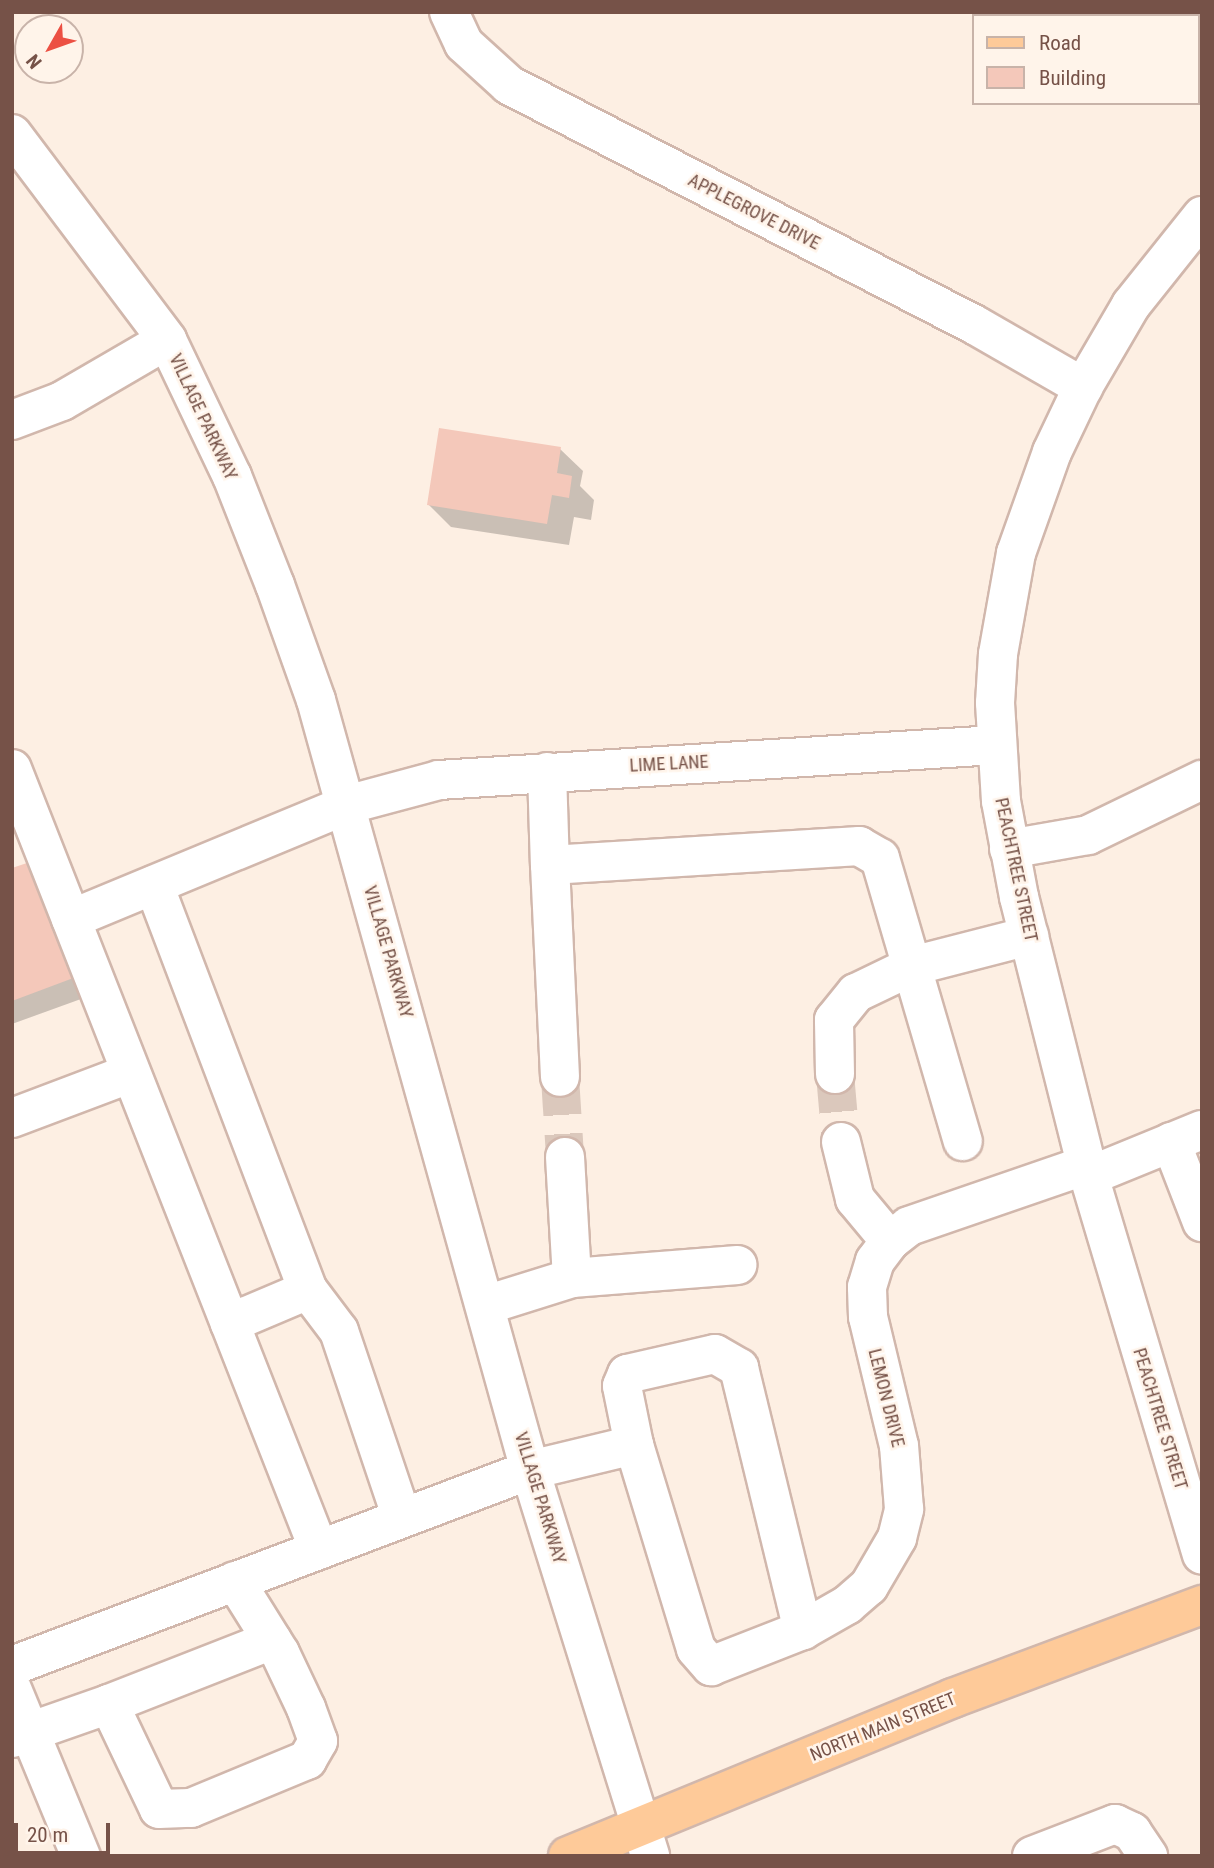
<!DOCTYPE html>
<html>
<head>
<meta charset="utf-8">
<style>
  body { margin:0 }
  #map { position:relative; width:1214px; height:1868px; overflow:hidden; background:#fdefe3; font-family:"Roboto Condensed",sans-serif }
  div>[style] { position:absolute }
  [style*='--x'] { left:calc(var(--x)*1px); top:calc(var(--y)*1px); width:calc(var(--w)*1px); rotate:calc(var(--a)*1deg) }
  .shadow>* { inset:0; background:#0003 }
  .building>* { inset:0; background:#f4c8ba }
  .minor-tunnel>* { height:38px; margin-top:-19px; transform-origin:0; background:repeating-linear-gradient(90deg,#dbc8bc 0 38px,transparent 0 57px) }
  .roads { filter:drop-shadow(2px 0 #d1b7ac) drop-shadow(-2px 0 #d1b7ac) drop-shadow(0 2px #d1b7ac) drop-shadow(0 -2px #d1b7ac) }
  .minor>* { height:38px; margin:-19px; padding:0 19px; transform-origin:19px; border-radius:19px; background:#fff }
  .major>* { height:38px; margin:-19px; padding:0 19px; transform-origin:19px; border-radius:19px; background:#feca99 }
  span { translate:-50% -50%; white-space:nowrap; text-align:center; line-height:1.15; -webkit-text-stroke:5px #fff4ea; paint-order:stroke }
  .street-label { font-size:18px; color:#765248 }
  .frame { position:absolute; inset:0; border:14px solid #765248; pointer-events:none }
  .legend { position:absolute; left:972px; top:14px; width:228px; height:91px; box-sizing:border-box; background:#fff4ea; border:2px solid #c8b3a9; margin:0; padding:9px 12px; list-style:none; font-size:21px; color:#765248 }
  .legend li { display:flex; align-items:center; gap:14px; height:35px }
  .legend b { width:35px; border:2px solid #c8b3a9 }
  .north { position:absolute; left:14px; top:14px; width:70px; height:70px; box-sizing:border-box; background:#fff4ea; border:2px solid #c8b3a9; border-radius:50%; rotate:230deg; font-size:19px; font-weight:700; line-height:28px; text-align:center; color:#765248 }
  .north::after { content:''; display:block; margin:auto; width:24px; height:32px; background:#ec5043; clip-path:polygon(50% 0,100% 100%,50% 72%,0 100%) }
  .scale { position:absolute; left:14px; top:1823px; width:96px; height:32px; box-sizing:border-box; border:4px solid #765248; border-top:0; padding-left:9px; font-size:21px; line-height:24px; white-space:nowrap; color:#765248; -webkit-text-stroke:5px #fff4ea; paint-order:stroke }
</style>
</head>
<body>
<div id="map">
  <div class="shadow">
    <i style="clip-path:polygon(560px 449px,583px 471px,580px 486px,594px 500px,591px 520px,574px 517px,569px 545px,451px 527px,428px 504px)"></i>
    <i style="clip-path:polygon(12px 870px,92px 995px,12px 1024px)"></i>
  </div>
  <div class="building">
    <i style="clip-path:polygon(439px 428px,561px 447px,557px 473px,572px 476px,569px 498px,552px 495px,547px 524px,427px 505px)"></i>
    <i style="clip-path:polygon(33px 861px,76px 977px,12px 1001px,12px 868px)"></i>
  </div>
  <div class="minor-tunnel">
    <i style="--x:835;--y:1074;--w:68;--a:85"></i>
    <i style="--x:560;--y:1077;--w:80;--a:86.4"></i>
  </div>
  <div class="roads">
    <div class="minor">
      <i style="--x:449;--y:12;--w:35;--a:65"></i>
      <i style="--x:464;--y:44;--w:61;--a:42.3"></i>
      <i style="--x:509;--y:85;--w:524;--a:27.25"></i>
      <i style="--x:975;--y:325;--w:125;--a:29.9"></i>
      <i style="--x:12;--y:134;--w:258;--a:53"></i>
      <i style="--x:167;--y:340;--w:151;--a:64.5"></i>
      <i style="--x:232;--y:476;--w:117;--a:68.5"></i>
      <i style="--x:275;--y:585;--w:122;--a:70.4"></i>
      <i style="--x:316;--y:700;--w:799;--a:74.47"></i>
      <i style="--x:530;--y:1470;--w:404;--a:72.7"></i>
      <i style="--x:1202;--y:216;--w:114;--a:128.6"></i>
      <i style="--x:1131;--y:305;--w:95;--a:120.3"></i>
      <i style="--x:1083;--y:387;--w:72;--a:115.5"></i>
      <i style="--x:1052;--y:452;--w:107;--a:109.6"></i>
      <i style="--x:1016;--y:553;--w:103;--a:100.1"></i>
      <i style="--x:998;--y:654;--w:49;--a:93.5"></i>
      <i style="--x:995;--y:703;--w:98;--a:86.5"></i>
      <i style="--x:1001;--y:801;--w:98;--a:79.4"></i>
      <i style="--x:1019;--y:897;--w:288;--a:75.9"></i>
      <i style="--x:1089;--y:1176;--w:395;--a:73.4"></i>
      <i style="--x:12;--y:420;--w:53;--a:-20.8"></i>
      <i style="--x:62;--y:401;--w:121;--a:-30.2"></i>
      <i style="--x:12;--y:769;--w:839;--a:68.54"></i>
      <i style="--x:547;--y:772;--w:93;--a:88.2"></i>
      <i style="--x:550;--y:865;--w:310;--a:-3.5"></i>
      <i style="--x:859;--y:846;--w:24;--a:30"></i>
      <i style="--x:880;--y:858;--w:295;--a:73.7"></i>
      <i style="--x:1009;--y:849;--w:80;--a:-10"></i>
      <i style="--x:1088;--y:835;--w:127;--a:-25.8"></i>
      <i style="--x:550;--y:865;--w:212;--a:87.3"></i>
      <i style="--x:154;--y:885;--w:433;--a:69.2"></i>
      <i style="--x:308;--y:1290;--w:85;--a:157.1"></i>
      <i style="--x:71;--y:919;--w:298;--a:-22.5"></i>
      <i style="--x:346;--y:805;--w:96;--a:-15"></i>
      <i style="--x:439;--y:780;--w:558;--a:-3.6"></i>
      <i style="--x:835;--y:1074;--w:54;--a:-91.1"></i>
      <i style="--x:834;--y:1020;--w:35;--a:-51"></i>
      <i style="--x:856;--y:993;--w:62;--a:-25.7"></i>
      <i style="--x:912;--y:966;--w:121;--a:-14.4"></i>
      <i style="--x:12;--y:1118;--w:127;--a:-20.7"></i>
      <i style="--x:841;--y:1142;--w:59;--a:76.2"></i>
      <i style="--x:855;--y:1199;--w:55;--a:50.2"></i>
      <i style="--x:1171;--y:1142;--w:86;--a:68.8"></i>
      <i style="--x:565;--y:1157;--w:121;--a:86.7"></i>
      <i style="--x:1089;--y:1176;--w:122;--a:-22.2"></i>
      <i style="--x:308;--y:1290;--w:51;--a:52.9"></i>
      <i style="--x:339;--y:1331;--w:197;--a:71.4"></i>
      <i style="--x:486;--y:1305;--w:90;--a:-17.4"></i>
      <i style="--x:572;--y:1278;--w:166;--a:-4.5"></i>
      <i style="--x:634;--y:1445;--w:60;--a:-101.5"></i>
      <i style="--x:622;--y:1386;--w:13;--a:-67"></i>
      <i style="--x:627;--y:1374;--w:90;--a:-12.8"></i>
      <i style="--x:715;--y:1354;--w:28;--a:30"></i>
      <i style="--x:739;--y:1368;--w:270;--a:76.3"></i>
      <i style="--x:12;--y:1666;--w:554;--a:-20.73"></i>
      <i style="--x:530;--y:1470;--w:107;--a:-13.5"></i>
      <i style="--x:634;--y:1445;--w:213;--a:73.1"></i>
      <i style="--x:696;--y:1649;--w:23;--a:49"></i>
      <i style="--x:711;--y:1666;--w:99;--a:-21.4"></i>
      <i style="--x:803;--y:1630;--w:51;--a:-29.6"></i>
      <i style="--x:847;--y:1605;--w:29;--a:-41"></i>
      <i style="--x:869;--y:1586;--w:56;--a:-59.7"></i>
      <i style="--x:897;--y:1538;--w:30;--a:-76"></i>
      <i style="--x:904;--y:1509;--w:63;--a:-94.5"></i>
      <i style="--x:899;--y:1446;--w:133;--a:-103.5"></i>
      <i style="--x:868;--y:1317;--w:30;--a:-92"></i>
      <i style="--x:867;--y:1287;--w:27;--a:-73"></i>
      <i style="--x:875;--y:1261;--w:25;--a:-53"></i>
      <i style="--x:890;--y:1241;--w:24;--a:-38"></i>
      <i style="--x:909;--y:1226;--w:187;--a:-19"></i>
      <i style="--x:12;--y:1689;--w:181;--a:67.6"></i>
      <i style="--x:109;--y:1704;--w:175;--a:-21.4"></i>
      <i style="--x:12;--y:1738;--w:103;--a:-19.3"></i>
      <i style="--x:109;--y:1704;--w:116;--a:64.5"></i>
      <i style="--x:159;--y:1809;--w:32;--a:-2"></i>
      <i style="--x:191;--y:1808;--w:126;--a:-22.5"></i>
      <i style="--x:307;--y:1760;--w:22;--a:-60"></i>
      <i style="--x:318;--y:1741;--w:35;--a:-110"></i>
      <i style="--x:306;--y:1708;--w:61;--a:-115.3"></i>
      <i style="--x:280;--y:1653;--w:85;--a:-122"></i>
      <i style="--x:1032;--y:1856;--w:89;--a:-21.1"></i>
      <i style="--x:1115;--y:1824;--w:19;--a:25"></i>
      <i style="--x:1132;--y:1832;--w:29;--a:56"></i>
    </div>
    <div class="major">
      <i style="--x:568;--y:1856;--w:416;--a:-22.3"></i>
      <i style="--x:953;--y:1698;--w:266;--a:-20.5"></i>
    </div>
  </div>
  <div class="street-label">
    <span style="left:754px;top:212px;rotate:27deg">APPLEGROVE DRIVE</span>
    <span style="left:203px;top:417px;rotate:65deg">VILLAGE PARKWAY</span>
    <span style="left:669px;top:764px;rotate:-3deg">LIME LANE</span>
    <span style="left:1016px;top:870px;rotate:78deg">PEACHTREE STREET</span>
    <span style="left:388px;top:952px;rotate:74deg">VILLAGE PARKWAY</span>
    <span style="left:886px;top:1398px;rotate:76deg">LEMON DRIVE</span>
    <span style="left:1160px;top:1419px;rotate:73deg">PEACHTREE STREET</span>
    <span style="left:540px;top:1498px;rotate:73deg">VILLAGE PARKWAY</span>
    <span style="left:883px;top:1727px;rotate:-22deg">NORTH MAIN STREET</span>
  </div>
  <div class="frame"></div>
  <ul class="legend">
  <li><b style="height:9px;background:#feca99"></b>Road</li>
  <li><b style="height:19px;background:#f4c8ba"></b>Building</li>
  </ul>
  <div class="north">N</div>
  <div class="scale">20 m</div>
</div>
</body>
</html>
